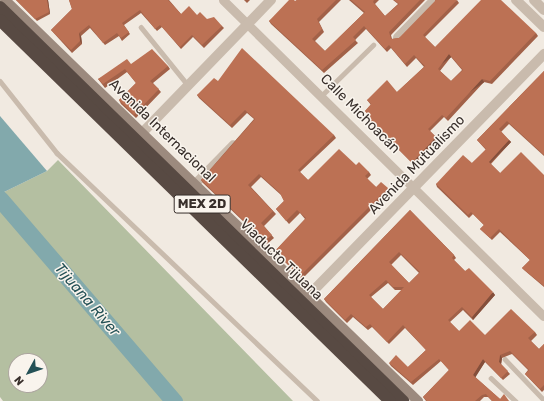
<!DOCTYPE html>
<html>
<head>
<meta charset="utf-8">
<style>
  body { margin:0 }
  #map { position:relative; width:544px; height:401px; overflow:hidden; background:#f1eae1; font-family:Rubik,sans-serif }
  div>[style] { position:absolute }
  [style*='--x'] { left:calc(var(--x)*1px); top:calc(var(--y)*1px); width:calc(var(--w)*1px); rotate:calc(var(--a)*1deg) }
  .green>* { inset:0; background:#b4bfa1 }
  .water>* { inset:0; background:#82a9ac }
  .river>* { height:17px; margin:-8.5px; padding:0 8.5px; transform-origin:8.5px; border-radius:8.5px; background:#82a9ac }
  .service>* { height:4.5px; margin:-2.25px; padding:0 2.25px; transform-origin:2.25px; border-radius:2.25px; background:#c9bbad }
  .minor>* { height:9px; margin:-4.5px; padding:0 4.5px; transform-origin:4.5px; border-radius:4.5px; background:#c9bbad }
  .tertiary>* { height:10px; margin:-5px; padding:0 5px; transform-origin:5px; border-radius:5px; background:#c9bbad }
  .secondary>* { height:10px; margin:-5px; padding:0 5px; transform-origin:5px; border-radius:5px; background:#9c8a7e }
  .motorway>* { height:12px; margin:-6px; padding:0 6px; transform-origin:6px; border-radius:6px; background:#584a43 }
  .wall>* { inset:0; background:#a26148 }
  .shaded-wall>* { inset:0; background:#844f3b; transform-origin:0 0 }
  .building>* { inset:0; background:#bc7154 }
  span { translate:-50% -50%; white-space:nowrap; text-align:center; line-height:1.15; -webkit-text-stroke:3px #f9f4ed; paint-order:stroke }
  .shield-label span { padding:1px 3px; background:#f9f4ed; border:1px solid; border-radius:3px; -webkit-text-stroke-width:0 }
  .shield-label { font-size:13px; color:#382f2b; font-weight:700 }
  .street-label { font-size:14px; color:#382f2b }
  .water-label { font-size:15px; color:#245156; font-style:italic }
  .north { position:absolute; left:8px; top:353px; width:40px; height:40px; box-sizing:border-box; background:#f9f4ed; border:1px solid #aca59f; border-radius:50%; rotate:230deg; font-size:11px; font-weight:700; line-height:16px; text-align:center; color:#382f2b }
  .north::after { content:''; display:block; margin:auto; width:14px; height:18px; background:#245156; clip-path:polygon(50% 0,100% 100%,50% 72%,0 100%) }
</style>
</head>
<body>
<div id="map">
  <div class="green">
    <i style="clip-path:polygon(evenodd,58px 160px,293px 401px,3px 401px,0 397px,0 194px,47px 171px,58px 160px,16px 361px,40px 361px,40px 385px,16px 385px,16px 361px)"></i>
  </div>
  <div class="water">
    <i style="clip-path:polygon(0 116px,47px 171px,0 194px)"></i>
  </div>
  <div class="river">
    <i style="--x:0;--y:199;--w:267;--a:49.3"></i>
  </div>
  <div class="service">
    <i style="--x:141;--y:27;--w:75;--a:51"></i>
    <i style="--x:0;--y:81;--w:92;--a:51.6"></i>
    <i style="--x:57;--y:153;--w:359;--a:43.6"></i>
    <i style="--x:321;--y:96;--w:73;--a:-44.4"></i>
    <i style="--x:505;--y:359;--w:57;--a:46.4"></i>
    <i style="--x:491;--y:378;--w:34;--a:43"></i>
  </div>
  <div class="minor">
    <i style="--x:223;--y:0;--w:450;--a:44.6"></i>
    <i style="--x:397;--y:37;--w:52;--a:-45.8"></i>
    <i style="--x:195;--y:183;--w:54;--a:-45.7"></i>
  </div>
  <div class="tertiary">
    <i style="--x:516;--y:0;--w:39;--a:44"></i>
    <i style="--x:534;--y:0;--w:14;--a:45"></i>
    <i style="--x:143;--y:132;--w:184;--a:-45.9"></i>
    <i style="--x:309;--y:295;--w:337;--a:-45.7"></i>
  </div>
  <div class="secondary">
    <i style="--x:5;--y:0;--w:576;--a:44.16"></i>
  </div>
  <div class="motorway">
    <i style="--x:0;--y:7;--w:564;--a:44.35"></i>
    <i style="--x:0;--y:20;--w:545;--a:44.33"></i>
  </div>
  <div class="wall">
    <i style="clip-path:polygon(16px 0,48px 0,50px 14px,37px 21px)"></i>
    <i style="clip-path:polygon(69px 0,169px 0,181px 14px,197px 15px,222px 26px,224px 28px,204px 48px,193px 37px,181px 49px,162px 27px,157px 31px,141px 13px,124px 25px,130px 34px,122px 41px,119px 36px,105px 45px,90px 28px,81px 36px,82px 44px,72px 53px,51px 30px,72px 9px)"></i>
    <i style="clip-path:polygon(244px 0,250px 0,247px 3px)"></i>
    <i style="clip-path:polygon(evenodd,297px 0,341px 0,319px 22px,324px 32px,315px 41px,325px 51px,364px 13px,349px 0,379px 0,375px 4px,385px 16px,398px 4px,393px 0,425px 0,391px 35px,392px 39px,399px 38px,457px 0,459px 3px,425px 37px,435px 47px,536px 33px,538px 36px,492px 84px,484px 82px,448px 121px,444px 117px,430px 131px,438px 139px,414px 165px,371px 122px,369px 119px,371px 117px,365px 111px,371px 105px,367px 100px,397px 92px,424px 67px,416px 58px,407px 67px,391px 48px,387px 52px,366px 29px,355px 40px,358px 43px,324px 73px,271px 24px,269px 21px,297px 0,451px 57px,462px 70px,451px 81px,440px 71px,451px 57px)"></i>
    <i style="clip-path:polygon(131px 64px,168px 66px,170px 69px,153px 83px,161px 92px,136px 118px,121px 104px,119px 100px,136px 83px,127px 72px,105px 88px,98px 79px)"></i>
    <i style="clip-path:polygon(544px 71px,544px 156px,509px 124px,501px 132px,511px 142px,491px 164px,500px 173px,544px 175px,544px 287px,524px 270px,522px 268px,530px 260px,500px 232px,492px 240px,480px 229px,484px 225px,473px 214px,469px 218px,437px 187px,436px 184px,472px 163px,486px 150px,477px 140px)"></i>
    <i style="clip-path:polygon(218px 81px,334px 135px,336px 138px,300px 172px,308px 180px,356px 165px,369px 172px,371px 175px,367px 179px,376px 187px,388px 188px,390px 191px,302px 279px,277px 254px,275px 251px,305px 219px,300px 213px,289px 224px,276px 209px,284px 201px,281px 195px,261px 177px,251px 187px,276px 214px,264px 226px,274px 238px,267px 244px,203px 183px,201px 180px,254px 119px,247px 113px,232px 128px,199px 98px,197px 95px)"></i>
    <i style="clip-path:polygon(evenodd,410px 210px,454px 255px,456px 258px,454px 260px,465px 271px,495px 295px,473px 320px,463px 310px,450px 322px,459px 331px,485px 335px,535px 332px,537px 335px,531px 341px,539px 349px,544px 344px,544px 390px,542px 392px,525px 374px,528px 370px,512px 354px,502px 358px,501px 364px,510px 374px,503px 380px,485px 362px,475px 377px,500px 399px,509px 401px,492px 401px,488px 397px,484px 397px,480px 401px,426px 401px,423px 397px,449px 370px,441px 361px,413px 385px,391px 366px,389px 363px,408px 367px,426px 350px,405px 328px,389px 344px,372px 327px,368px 330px,353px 317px,347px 323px,326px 302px,324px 299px,410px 210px,401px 255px,419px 273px,409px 283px,391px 265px,401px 255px,410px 210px,388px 283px,395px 290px,402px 290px,383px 309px,371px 297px,388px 283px)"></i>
  </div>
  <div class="shaded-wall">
    <i style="clip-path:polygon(47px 0,48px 0,50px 14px,49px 12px)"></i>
    <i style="clip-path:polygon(79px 33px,81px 36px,82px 44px,80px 41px)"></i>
    <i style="left:449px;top:54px;width:4px;height:19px;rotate:56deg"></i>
    <i style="left:482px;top:79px;width:4px;height:53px;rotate:56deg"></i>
    <i style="left:436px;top:137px;width:3px;height:35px;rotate:45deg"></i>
    <i style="left:509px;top:140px;width:3px;height:30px;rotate:45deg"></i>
    <i style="clip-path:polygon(493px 292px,495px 295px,473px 320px,472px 317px)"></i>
    <i style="clip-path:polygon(500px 355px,502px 358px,501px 365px,499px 362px)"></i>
    <i style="clip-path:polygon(483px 359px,485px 362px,475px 378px,473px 375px)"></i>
  </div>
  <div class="building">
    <i style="clip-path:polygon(16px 0,47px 0,49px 12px,35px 19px)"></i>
    <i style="clip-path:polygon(69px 0,168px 0,181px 14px,189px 6px,197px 15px,200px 12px,207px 19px,214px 17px,222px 26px,202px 45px,192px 35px,180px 47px,160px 25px,155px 29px,140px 10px,122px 23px,129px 32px,121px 38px,117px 33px,103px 43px,89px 25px,79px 33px,80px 41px,71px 50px,51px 30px,72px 9px)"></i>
    <i style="clip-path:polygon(evenodd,289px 0,294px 0,295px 1px,297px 0,336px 0,317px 19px,322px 29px,312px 39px,325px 51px,365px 12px,351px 0,374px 0,373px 2px,385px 16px,399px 4px,394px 0,420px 0,389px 32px,391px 39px,399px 38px,435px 1px,435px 0,457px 0,423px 35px,435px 47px,481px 0,501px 0,536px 33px,490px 81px,482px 79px,446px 118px,442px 115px,428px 129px,436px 137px,412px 163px,369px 119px,371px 117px,365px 111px,371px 104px,367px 100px,387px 80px,397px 92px,425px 66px,414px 55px,405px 64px,389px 45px,385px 49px,364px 26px,353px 37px,356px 40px,322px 70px,269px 21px,289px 0,449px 54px,463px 70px,451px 81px,438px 69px,449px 54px)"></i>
    <i style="clip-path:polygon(242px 48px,334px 135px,298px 170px,308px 180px,339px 149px,356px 165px,359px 162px,369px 172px,365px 176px,376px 187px,381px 182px,388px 188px,300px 276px,275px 251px,306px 218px,297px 210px,286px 221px,276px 209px,284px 201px,280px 193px,259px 174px,248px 185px,273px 211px,261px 223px,272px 235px,265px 241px,201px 180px,255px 119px,245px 110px,230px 125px,197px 95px,214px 78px,218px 81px)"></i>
    <i style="clip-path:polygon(152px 49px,168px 66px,150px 81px,159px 89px,134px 115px,119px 100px,136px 83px,125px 69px,103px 84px,98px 79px,127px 59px,131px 64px)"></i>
    <i style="clip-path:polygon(544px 71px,544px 155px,507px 121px,499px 129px,509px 140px,489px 162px,500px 173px,521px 152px,544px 175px,544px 286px,522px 268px,530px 260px,499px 229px,490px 238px,480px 229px,484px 225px,471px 212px,468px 215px,436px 184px,463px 155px,472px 163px,486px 149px,477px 140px)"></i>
    <i style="clip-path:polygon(evenodd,410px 210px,454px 255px,452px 258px,465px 271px,469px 268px,493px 292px,472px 317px,462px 307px,448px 320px,459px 331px,470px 320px,485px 335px,511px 309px,535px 332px,528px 338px,539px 349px,544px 344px,544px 385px,540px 389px,525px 374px,529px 370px,510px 351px,500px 355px,499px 362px,508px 371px,501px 378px,483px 359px,473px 375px,500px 399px,504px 394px,509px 401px,492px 401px,486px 394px,482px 395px,475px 401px,427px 401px,423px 397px,449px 370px,439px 359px,411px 382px,389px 363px,396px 355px,408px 367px,426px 350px,403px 325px,387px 342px,370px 324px,366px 327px,351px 314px,345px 320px,324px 299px,410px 210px,399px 252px,420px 272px,409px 283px,389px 262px,399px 252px,410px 210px,386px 280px,393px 287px,404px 287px,383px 309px,369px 295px,386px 280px)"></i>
  </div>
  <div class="shield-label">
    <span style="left:202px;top:204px">MEX 2D</span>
  </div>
  <div class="street-label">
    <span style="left:360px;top:114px;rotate:45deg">Calle Michoacán</span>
    <span style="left:162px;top:131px;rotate:44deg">Avenida Internacional</span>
    <span style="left:417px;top:165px;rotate:-46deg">Avenida Mutualismo</span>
    <span style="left:281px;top:260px;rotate:44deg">Viaducto Tijuana</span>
  </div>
  <div class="water-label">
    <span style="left:87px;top:300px;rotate:49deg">Tijuana River</span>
  </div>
  <div class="north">N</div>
</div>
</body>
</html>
